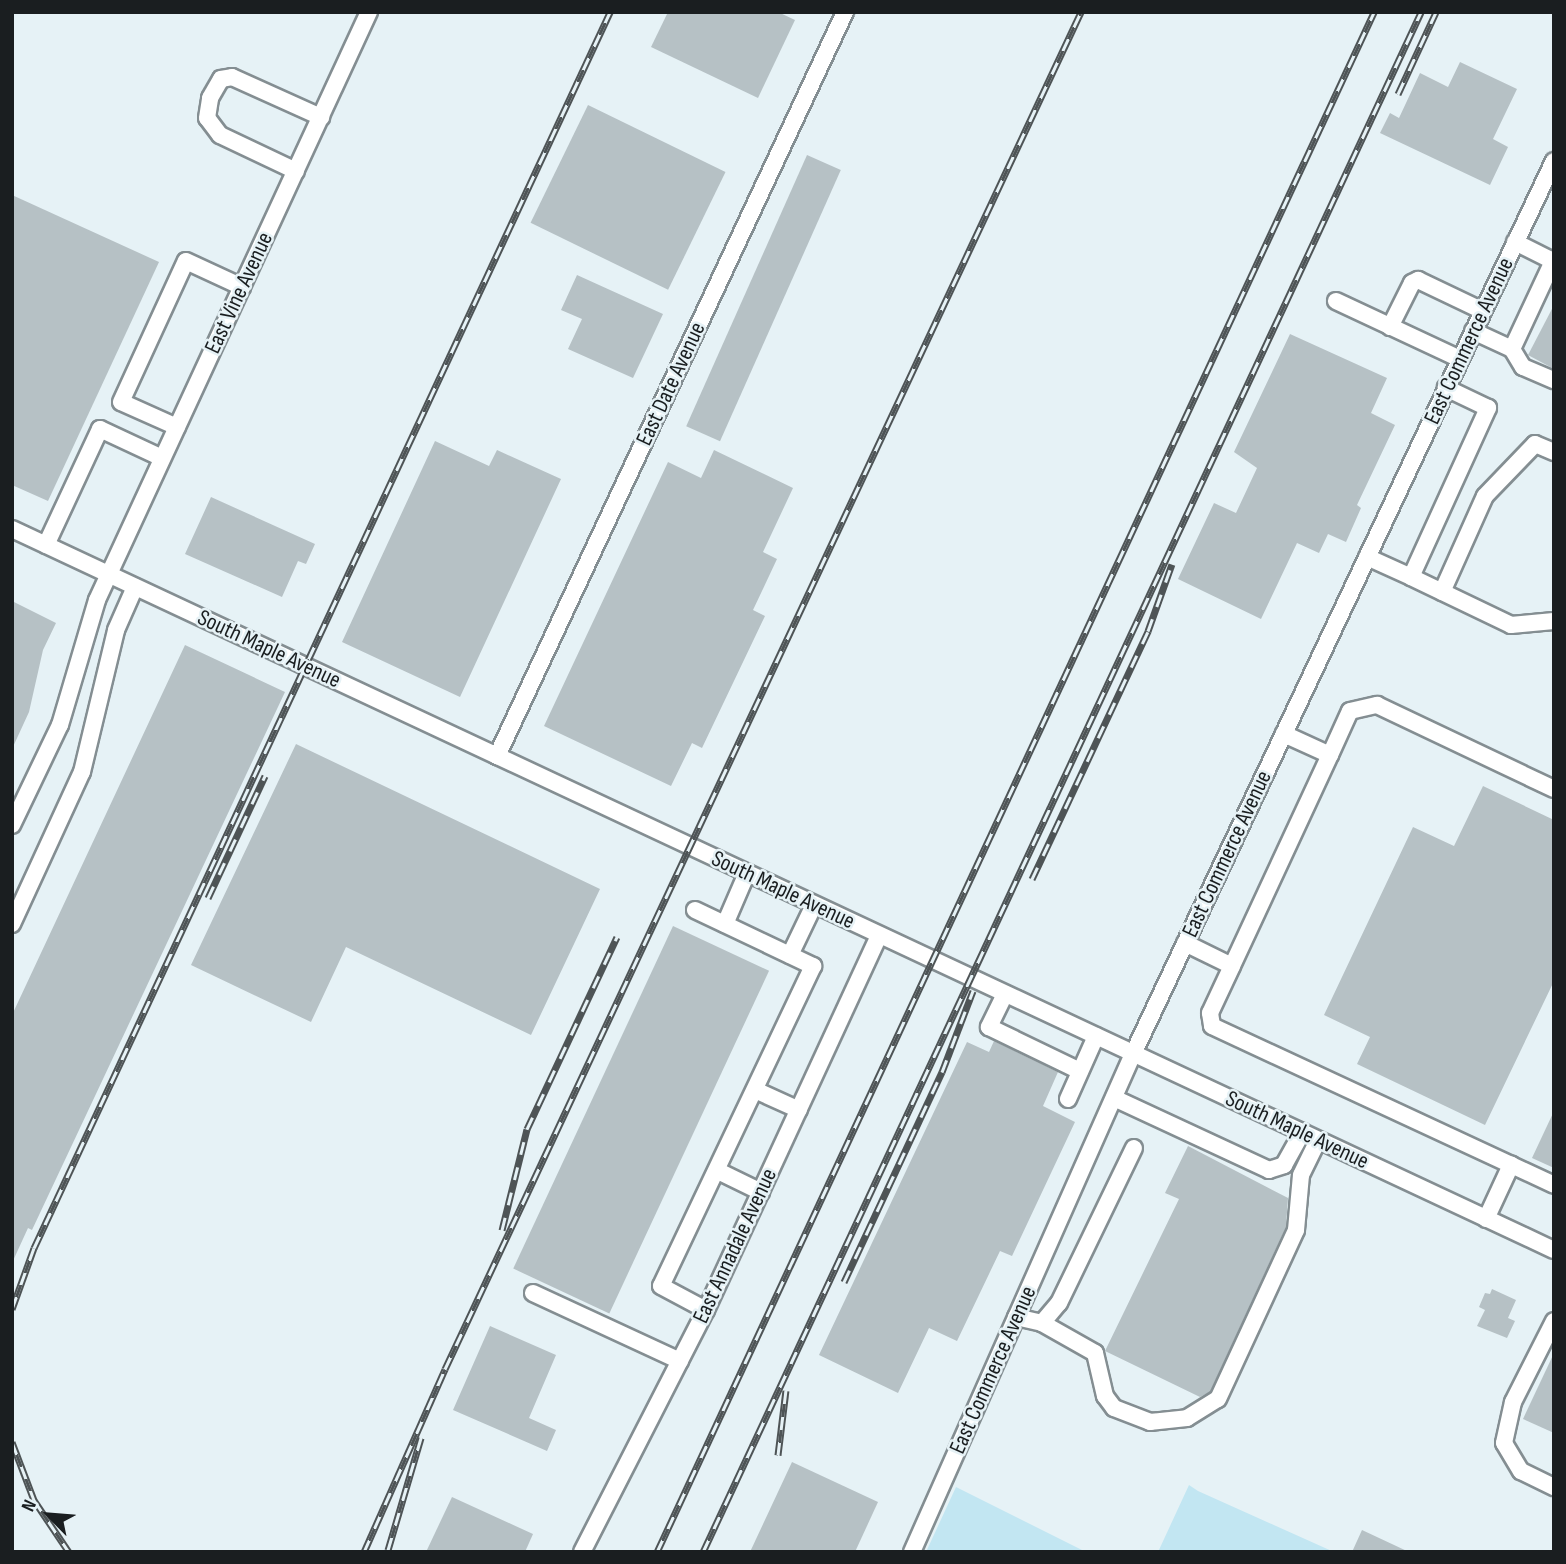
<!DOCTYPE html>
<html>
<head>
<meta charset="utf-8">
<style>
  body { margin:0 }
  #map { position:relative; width:1566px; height:1564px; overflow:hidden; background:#e6f2f6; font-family:"Sofia Sans Condensed",sans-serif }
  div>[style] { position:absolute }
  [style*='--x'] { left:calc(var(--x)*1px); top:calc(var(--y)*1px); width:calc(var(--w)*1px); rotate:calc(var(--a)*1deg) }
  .green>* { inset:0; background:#c2e6f2 }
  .building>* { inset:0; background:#b6c1c5; transform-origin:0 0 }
  .roads { filter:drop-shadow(2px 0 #848e92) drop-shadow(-2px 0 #848e92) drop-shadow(0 2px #848e92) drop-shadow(0 -2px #848e92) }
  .minor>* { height:16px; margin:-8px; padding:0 8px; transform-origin:8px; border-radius:8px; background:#fff }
  .rail>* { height:7px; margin-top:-3.5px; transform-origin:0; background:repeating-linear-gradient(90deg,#e6f2f6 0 13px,#4e5456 0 26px); box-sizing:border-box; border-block:2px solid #4e5456 }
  span { translate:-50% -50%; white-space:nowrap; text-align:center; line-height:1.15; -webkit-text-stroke:5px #e6f2f6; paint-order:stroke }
  .street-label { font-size:23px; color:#1a1e20 }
  .frame { position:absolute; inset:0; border:14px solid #1a1e20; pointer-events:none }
  .north { position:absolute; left:14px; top:1480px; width:70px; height:70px; -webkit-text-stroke:5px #e6f2f6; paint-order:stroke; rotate:295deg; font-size:19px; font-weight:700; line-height:28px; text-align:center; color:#1a1e20 }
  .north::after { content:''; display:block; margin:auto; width:24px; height:32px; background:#1a1e20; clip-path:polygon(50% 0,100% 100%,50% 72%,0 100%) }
</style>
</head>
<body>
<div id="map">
  <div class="green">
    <i style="clip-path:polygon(1189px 1485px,1198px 1491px,1334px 1552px,1158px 1552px)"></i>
    <i style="clip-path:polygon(956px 1487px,1086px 1552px,926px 1552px)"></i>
  </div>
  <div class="building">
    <i style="clip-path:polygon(668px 12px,778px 12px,795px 20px,758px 98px,651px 47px)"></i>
    <i style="clip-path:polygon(1460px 62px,1517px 89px,1493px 139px,1508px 147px,1490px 185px,1380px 133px,1390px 113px,1399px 118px,1420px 73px,1448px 87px)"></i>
    <i style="left:588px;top:105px;width:153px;height:131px;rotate:26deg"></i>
    <i style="left:807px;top:155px;width:37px;height:297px;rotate:24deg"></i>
    <i style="clip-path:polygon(12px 195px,159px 262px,48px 501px,12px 485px)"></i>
    <i style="clip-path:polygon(577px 275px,663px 314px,633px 378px,568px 349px,582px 319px,561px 310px)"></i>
    <i style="clip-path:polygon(1554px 305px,1554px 369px,1528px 355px)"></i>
    <i style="clip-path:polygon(1290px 334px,1387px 378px,1371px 413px,1395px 425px,1357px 505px,1361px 508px,1346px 542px,1328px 534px,1319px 553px,1297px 543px,1261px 619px,1178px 579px,1214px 503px,1236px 513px,1257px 468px,1234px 452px)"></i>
    <i style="clip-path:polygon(435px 441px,489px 466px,497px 450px,561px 479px,460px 697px,342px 642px)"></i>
    <i style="clip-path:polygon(714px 450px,793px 488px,763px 552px,777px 559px,753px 610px,765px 616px,702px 748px,692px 743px,671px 786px,544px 726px,668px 462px,701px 478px)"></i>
    <i style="clip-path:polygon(211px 497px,315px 544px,306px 564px,298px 561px,282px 597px,185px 554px)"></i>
    <i style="clip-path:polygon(12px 601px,56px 623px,43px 650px,29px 712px,12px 749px)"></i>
    <i style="clip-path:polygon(185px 645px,285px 692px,32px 1230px,28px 1228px,12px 1263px,12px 1015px)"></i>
    <i style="clip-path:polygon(296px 744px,600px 889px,531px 1035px,346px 947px,311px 1022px,191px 965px)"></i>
    <i style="clip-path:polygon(1483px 786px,1554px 820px,1554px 981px,1485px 1125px,1357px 1064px,1370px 1037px,1324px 1015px,1413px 827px,1454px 846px)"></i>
    <i style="left:673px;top:926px;width:106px;height:378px;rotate:25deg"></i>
    <i style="clip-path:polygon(994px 1041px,1058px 1072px,1043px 1106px,1075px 1122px,1012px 1256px,1000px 1251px,957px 1341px,929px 1328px,898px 1393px,819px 1355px,967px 1042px,989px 1052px)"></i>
    <i style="clip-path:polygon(1554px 1111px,1554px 1168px,1532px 1158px)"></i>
    <i style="clip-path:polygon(1188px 1146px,1288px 1198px,1286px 1227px,1210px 1392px,1200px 1397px,1105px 1351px,1179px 1199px,1165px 1193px)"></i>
    <i style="clip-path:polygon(1492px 1289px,1516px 1300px,1508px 1318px,1515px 1321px,1507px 1338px,1477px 1326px,1485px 1310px,1479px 1307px,1485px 1293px,1490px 1294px)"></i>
    <i style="clip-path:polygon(490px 1326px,556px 1355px,529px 1418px,556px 1430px,547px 1451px,453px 1410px)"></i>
    <i style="clip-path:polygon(1554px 1353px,1554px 1433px,1523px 1419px)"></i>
    <i style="clip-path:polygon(792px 1462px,878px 1502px,855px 1552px,750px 1552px)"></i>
    <i style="clip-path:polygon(452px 1497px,533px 1534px,525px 1552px,426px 1552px)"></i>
    <i style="clip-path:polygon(1362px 1530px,1409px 1552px,1352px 1552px)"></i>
  </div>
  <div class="roads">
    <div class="minor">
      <i style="--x:296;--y:171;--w:84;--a:-154.7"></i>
      <i style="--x:220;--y:135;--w:21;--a:-127"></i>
      <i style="--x:207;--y:118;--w:20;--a:-81"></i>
      <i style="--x:210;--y:98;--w:22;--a:-60"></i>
      <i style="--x:221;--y:79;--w:11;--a:-10"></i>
      <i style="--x:232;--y:77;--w:98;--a:24.2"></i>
      <i style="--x:1515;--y:242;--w:42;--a:26.6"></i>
      <i style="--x:1336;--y:301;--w:137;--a:25.1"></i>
      <i style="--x:1390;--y:327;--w:49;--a:-63.4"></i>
      <i style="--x:1412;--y:283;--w:7;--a:-27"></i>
      <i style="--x:1418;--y:280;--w:72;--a:25.5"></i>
      <i style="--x:1473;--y:331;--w:43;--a:24.8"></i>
      <i style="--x:1512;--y:349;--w:21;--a:59"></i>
      <i style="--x:1523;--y:367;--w:34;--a:23"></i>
      <i style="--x:1512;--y:349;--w:99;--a:-65"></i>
      <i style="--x:177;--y:427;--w:61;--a:-155.9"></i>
      <i style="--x:121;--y:402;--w:155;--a:-65.3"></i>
      <i style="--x:186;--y:261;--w:62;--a:24.9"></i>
      <i style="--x:12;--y:529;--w:1702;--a:25.06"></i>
      <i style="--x:46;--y:545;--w:128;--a:-65"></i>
      <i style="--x:100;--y:429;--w:68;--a:25.1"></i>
      <i style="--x:1367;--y:557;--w:48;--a:24.4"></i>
      <i style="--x:1411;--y:577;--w:186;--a:-65.5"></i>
      <i style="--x:1488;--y:408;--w:47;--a:-154.5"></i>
      <i style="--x:1411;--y:577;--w:111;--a:25.6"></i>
      <i style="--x:1511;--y:625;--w:43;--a:-5.3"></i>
      <i style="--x:1442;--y:592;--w:105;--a:-65.9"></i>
      <i style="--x:1485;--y:496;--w:72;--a:-46.1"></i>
      <i style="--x:1535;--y:444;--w:21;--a:23"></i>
      <i style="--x:1330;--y:755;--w:48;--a:-65.6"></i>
      <i style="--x:1350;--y:711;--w:28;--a:-13"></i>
      <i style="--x:1377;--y:705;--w:196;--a:25.4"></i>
      <i style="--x:497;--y:756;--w:821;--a:-64.93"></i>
      <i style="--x:12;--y:825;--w:111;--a:-64.4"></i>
      <i style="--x:60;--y:725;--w:130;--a:-73.5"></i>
      <i style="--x:97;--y:600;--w:648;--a:-65.18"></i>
      <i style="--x:695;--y:910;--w:131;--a:25.4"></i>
      <i style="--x:813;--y:966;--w:354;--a:115.4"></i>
      <i style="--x:661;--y:1286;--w:51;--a:28.1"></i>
      <i style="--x:12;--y:924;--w:167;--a:-65.3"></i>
      <i style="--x:82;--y:772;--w:146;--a:-76.5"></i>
      <i style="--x:116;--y:630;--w:47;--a:-66.2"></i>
      <i style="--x:725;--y:924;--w:56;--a:-66.7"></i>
      <i style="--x:1185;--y:943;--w:52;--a:26.1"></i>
      <i style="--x:1232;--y:966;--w:233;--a:-65.1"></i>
      <i style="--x:1330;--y:755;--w:51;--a:-155.5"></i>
      <i style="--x:790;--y:955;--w:55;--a:-64.4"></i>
      <i style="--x:1232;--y:966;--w:52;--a:115.1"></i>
      <i style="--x:1210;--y:1013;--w:13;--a:81"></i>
      <i style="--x:1212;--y:1026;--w:377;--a:24.9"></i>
      <i style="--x:1005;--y:994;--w:37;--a:116"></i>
      <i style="--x:989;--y:1027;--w:101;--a:25.8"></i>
      <i style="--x:755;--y:1090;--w:48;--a:24.4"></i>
      <i style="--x:1114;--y:1098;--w:171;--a:24.9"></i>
      <i style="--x:1269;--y:1170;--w:16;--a:-18"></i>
      <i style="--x:1284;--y:1165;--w:38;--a:-61"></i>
      <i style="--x:1068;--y:1099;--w:69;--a:-66"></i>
      <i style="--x:718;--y:1171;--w:48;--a:26"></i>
      <i style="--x:1486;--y:1219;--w:60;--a:-65.2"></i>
      <i style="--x:533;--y:1293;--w:162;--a:24.8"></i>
      <i style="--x:1016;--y:1317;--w:27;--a:13"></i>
      <i style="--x:1042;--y:1323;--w:26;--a:-50"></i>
      <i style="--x:1059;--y:1303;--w:172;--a:-64.2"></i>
      <i style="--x:1554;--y:1321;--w:91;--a:116.8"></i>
      <i style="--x:1513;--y:1402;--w:42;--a:102.4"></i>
      <i style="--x:1504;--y:1443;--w:33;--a:59"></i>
      <i style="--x:1521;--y:1471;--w:37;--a:26"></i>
      <i style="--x:1042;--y:1323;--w:61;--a:29.5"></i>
      <i style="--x:1095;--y:1353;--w:44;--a:76.9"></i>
      <i style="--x:1105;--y:1396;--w:15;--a:53"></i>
      <i style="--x:1114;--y:1408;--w:39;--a:21"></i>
      <i style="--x:1150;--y:1422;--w:37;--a:-6"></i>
      <i style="--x:1187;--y:1418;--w:36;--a:-32"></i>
      <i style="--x:1218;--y:1399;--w:186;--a:-65.2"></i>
      <i style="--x:1296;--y:1230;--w:55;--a:-84.8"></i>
      <i style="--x:1301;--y:1175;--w:39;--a:-64"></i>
      <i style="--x:582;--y:1552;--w:272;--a:-62.9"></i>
      <i style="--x:706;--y:1310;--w:413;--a:-65.2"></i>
      <i style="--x:912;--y:1552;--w:545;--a:-66.07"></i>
      <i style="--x:1133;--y:1054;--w:987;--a:-64.76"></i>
    </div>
  </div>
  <div class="rail">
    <i style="--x:1398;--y:94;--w:90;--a:-65.1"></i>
    <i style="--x:1032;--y:879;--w:274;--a:-64.9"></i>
    <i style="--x:1148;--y:631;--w:71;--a:-70.3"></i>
    <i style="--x:208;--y:898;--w:135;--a:-65"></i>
    <i style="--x:502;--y:1230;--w:104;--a:-76.1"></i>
    <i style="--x:527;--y:1129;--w:212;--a:-64.9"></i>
    <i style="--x:844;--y:1282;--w:232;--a:-65"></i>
    <i style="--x:942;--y:1072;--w:87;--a:-69.1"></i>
    <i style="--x:12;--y:1309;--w:65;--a:-70.2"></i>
    <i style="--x:34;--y:1248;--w:1364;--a:-65.01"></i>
    <i style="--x:12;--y:1442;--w:62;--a:69.2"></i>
    <i style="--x:34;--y:1500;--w:63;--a:56.1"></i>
    <i style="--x:778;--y:1455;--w:65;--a:-83"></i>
    <i style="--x:388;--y:1550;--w:117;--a:-73.6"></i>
    <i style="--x:364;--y:1552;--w:200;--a:-66.1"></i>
    <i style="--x:445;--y:1369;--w:1499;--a:-64.89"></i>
    <i style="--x:657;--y:1552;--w:1699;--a:-65.03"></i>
    <i style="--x:703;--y:1552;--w:1699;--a:-65"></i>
  </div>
  <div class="street-label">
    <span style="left:239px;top:293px;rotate:-65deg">East Vine Avenue</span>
    <span style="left:1469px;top:341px;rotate:-65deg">East Commerce Avenue</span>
    <span style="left:671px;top:384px;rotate:-65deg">East Date Avenue</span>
    <span style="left:269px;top:649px;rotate:25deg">South Maple Avenue</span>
    <span style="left:1227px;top:854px;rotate:-65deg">East Commerce Avenue</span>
    <span style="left:783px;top:890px;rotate:25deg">South Maple Avenue</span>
    <span style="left:1297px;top:1130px;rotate:25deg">South Maple Avenue</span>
    <span style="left:735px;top:1246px;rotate:-65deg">East Annadale Avenue</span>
    <span style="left:993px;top:1370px;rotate:-66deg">East Commerce Avenue</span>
  </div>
  <div class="frame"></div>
  <div class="north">N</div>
</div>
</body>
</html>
